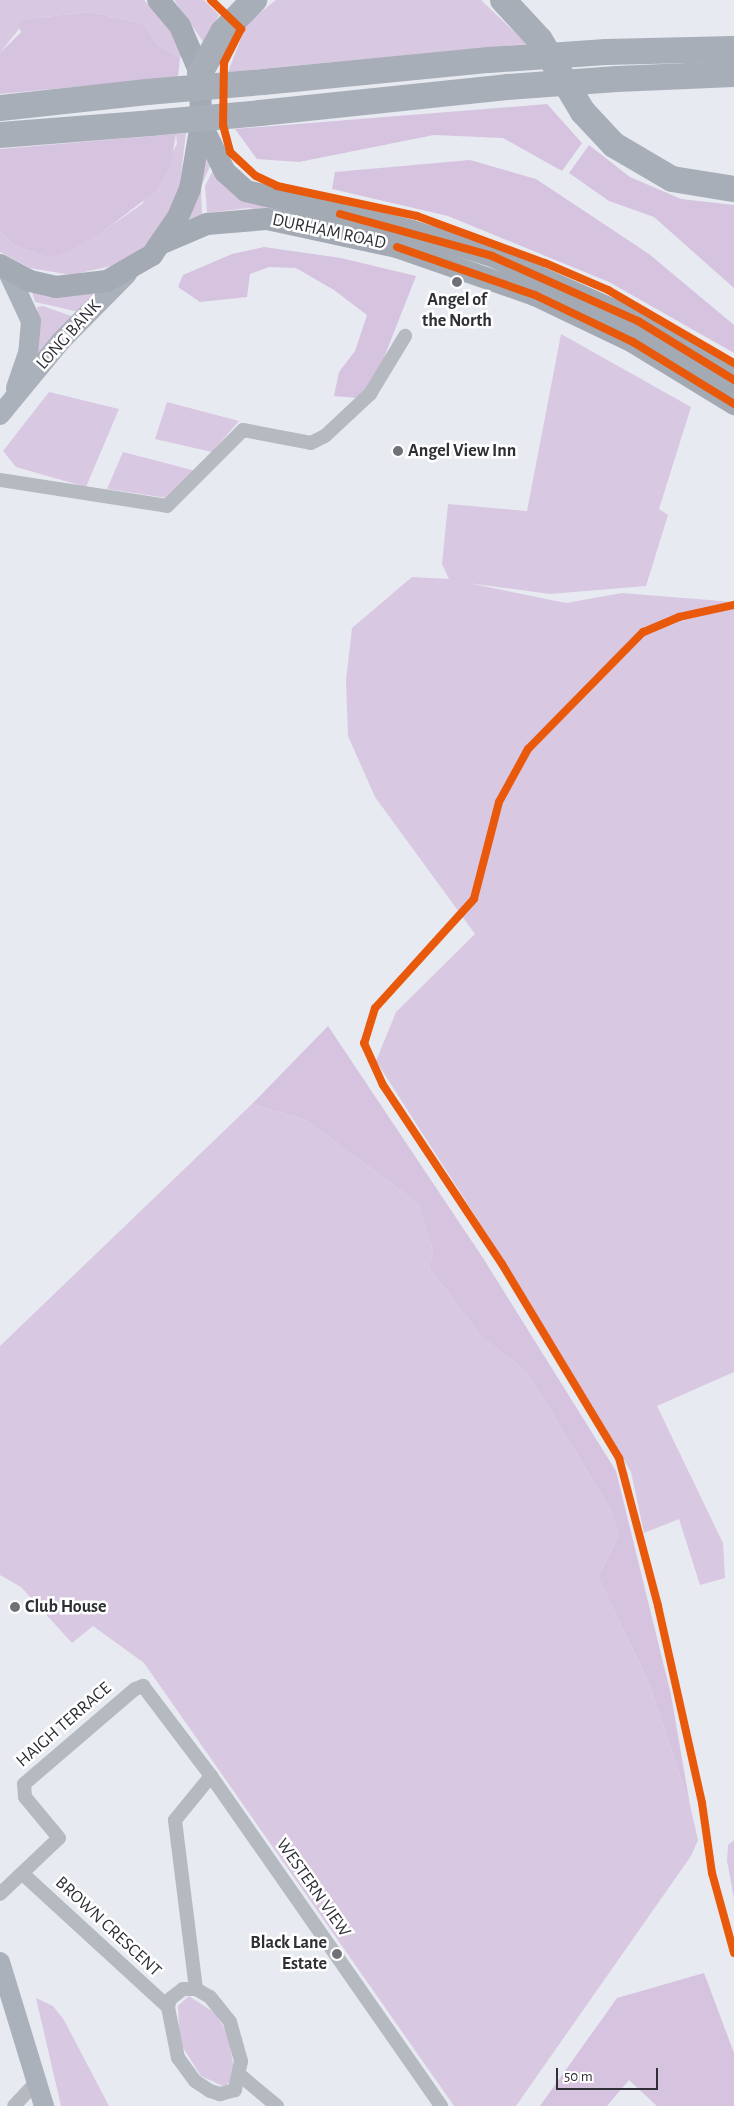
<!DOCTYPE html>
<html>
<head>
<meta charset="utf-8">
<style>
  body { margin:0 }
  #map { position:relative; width:734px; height:2106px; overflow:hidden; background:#e8eaf1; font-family:"Alegreya Sans",sans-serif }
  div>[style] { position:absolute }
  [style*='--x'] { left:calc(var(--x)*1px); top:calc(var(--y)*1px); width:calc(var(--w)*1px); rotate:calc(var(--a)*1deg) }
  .green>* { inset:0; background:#d9c8e2 }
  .forest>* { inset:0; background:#d6c3e0 }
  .street>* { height:14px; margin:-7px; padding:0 7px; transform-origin:7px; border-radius:7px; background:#b5bac1 }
  .secondary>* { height:20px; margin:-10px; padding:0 10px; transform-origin:10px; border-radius:10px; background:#abb1ba }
  .primary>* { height:22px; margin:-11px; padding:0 11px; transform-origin:11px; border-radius:11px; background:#a4aab3 }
  .highway>* { height:26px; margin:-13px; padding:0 13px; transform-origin:13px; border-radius:13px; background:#a8aeb8 }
  .highway-bridge>* { height:26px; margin:-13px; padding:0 13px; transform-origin:13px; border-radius:13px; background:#a8aeb8 }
  .cycleway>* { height:8px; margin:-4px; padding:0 4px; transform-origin:4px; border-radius:4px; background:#e8590c }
  .dots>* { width:14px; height:14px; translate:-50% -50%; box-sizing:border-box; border:2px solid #fff; border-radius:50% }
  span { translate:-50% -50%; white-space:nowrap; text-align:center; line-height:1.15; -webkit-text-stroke:5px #fff; paint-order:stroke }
  .street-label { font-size:18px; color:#2f3036 }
  .poi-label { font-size:18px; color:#2f3036; font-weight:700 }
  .left { translate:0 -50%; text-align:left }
  .right { translate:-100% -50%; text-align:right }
  .scale { position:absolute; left:556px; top:2068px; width:102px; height:22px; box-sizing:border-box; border:2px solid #2f3036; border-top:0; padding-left:6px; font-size:15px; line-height:18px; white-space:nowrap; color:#2f3036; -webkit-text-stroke:4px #fff; paint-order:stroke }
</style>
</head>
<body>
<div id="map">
  <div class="green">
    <i style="clip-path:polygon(0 0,144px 0,172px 31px,183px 55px,180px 58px,157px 44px,143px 24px,90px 12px,27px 19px,0 53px)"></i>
    <i style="clip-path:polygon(174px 0,204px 0,219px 15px,204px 43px)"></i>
    <i style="clip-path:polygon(276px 0,481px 0,527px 44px,228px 72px,247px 23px)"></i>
    <i style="clip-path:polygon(186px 133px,179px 191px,159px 230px,140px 251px,111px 266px,71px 275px,30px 268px,0 252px,0 231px,15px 246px,49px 258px,105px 230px,142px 204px,177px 144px,176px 134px)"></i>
    <i style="clip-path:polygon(206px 160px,210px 166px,201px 187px,202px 215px,189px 219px)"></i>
    <i style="clip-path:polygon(213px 170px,293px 215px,248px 208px,207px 213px,205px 186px)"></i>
    <i style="clip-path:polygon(32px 292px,95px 292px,79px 312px,35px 302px)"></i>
    <i style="clip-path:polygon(43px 306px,74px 317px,27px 373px,39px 319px,37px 307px)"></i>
    <i style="clip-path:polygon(561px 334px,691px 407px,659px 509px,668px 515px,646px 586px,550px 594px,468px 583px,566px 603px,622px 593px,734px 602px,734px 1372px,657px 1406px,723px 1543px,725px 1578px,700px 1585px,679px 1519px,644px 1533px,631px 1472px,512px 1273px,376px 1061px,396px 1012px,475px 934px,375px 797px,348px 736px,346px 680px,352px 628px,412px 577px,449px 579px,442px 564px,448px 504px,527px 511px)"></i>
    <i style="clip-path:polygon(49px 392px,119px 409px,86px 487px,16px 467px,3px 451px)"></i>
    <i style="clip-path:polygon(167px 402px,239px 421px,212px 452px,155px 439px)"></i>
    <i style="clip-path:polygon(123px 452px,196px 471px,167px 498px,107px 489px)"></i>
    <i style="clip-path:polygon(252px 1104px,306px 1120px,418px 1203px,433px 1251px,429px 1268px,483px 1338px,527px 1372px,611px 1510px,619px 1535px,598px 1577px,648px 1681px,690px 1805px,698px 1840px,691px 1856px,516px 2106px,454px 2106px,144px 1663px,93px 1626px,72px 1643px,21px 1587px,0 1575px,0 1346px)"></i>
    <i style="clip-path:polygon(734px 1840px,734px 1899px,727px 1861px,728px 1845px)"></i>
    <i style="clip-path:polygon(189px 1996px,215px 2013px,228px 2034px,235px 2076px,225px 2087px,201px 2076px,180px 2043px,178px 2006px)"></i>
    <i style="clip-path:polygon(36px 1998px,53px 2006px,64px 2020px,109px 2106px,61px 2106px)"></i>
  </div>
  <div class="forest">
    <i style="clip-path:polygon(90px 12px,143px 24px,157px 44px,180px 58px,178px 77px,0 94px,0 53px,21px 32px,18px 24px,27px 19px)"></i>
    <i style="clip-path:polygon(547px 104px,582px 143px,562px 171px,503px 138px,434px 135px,299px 162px,257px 159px,235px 129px)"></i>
    <i style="clip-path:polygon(176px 134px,170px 167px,156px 191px,105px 230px,71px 250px,49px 258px,15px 246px,0 231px,0 149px)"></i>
    <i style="clip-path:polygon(589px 145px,630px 177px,681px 199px,734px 205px,734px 288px,654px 217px,609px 201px,569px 173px)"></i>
    <i style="clip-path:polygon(470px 160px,536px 179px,649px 254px,734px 325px,734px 353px,609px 282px,448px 216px,332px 189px,335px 172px)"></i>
    <i style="clip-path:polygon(264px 247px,341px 258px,416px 276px,376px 378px,357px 398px,334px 396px,339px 372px,355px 351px,367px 315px,334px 290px,296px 268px,269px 267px,250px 274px,247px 297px,200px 302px,178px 287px,183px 275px,232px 254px)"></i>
    <i style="clip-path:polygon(328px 1026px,483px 1258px,616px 1471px,671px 1695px,690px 1805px,648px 1681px,598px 1577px,619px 1535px,611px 1510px,527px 1372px,483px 1338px,429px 1268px,433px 1251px,418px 1203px,306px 1120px,252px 1104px)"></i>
    <i style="clip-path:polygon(704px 1973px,734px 2053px,734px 2106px,657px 2106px,629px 2080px,607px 2106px,540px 2106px,617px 1998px)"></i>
  </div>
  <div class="street">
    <i style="--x:0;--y:480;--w:169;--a:8.8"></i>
    <i style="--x:167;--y:506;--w:107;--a:-45"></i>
    <i style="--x:243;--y:430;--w:69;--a:10.8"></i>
    <i style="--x:311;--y:443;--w:16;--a:-27"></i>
    <i style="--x:325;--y:436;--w:62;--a:-43"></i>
    <i style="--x:370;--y:394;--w:68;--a:-58.9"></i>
    <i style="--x:24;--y:1875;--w:195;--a:42.5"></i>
    <i style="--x:0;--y:1894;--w:81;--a:-43.5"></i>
    <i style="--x:59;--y:1838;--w:53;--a:-129.7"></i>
    <i style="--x:25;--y:1797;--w:13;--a:-94"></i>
    <i style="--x:24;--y:1784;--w:146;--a:-40.6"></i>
    <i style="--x:135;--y:1689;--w:9;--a:-21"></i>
    <i style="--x:143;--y:1686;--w:113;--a:52.9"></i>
    <i style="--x:211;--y:1776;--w:402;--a:55.1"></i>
    <i style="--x:183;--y:1989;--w:13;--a:0"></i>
    <i style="--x:196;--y:1989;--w:16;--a:30"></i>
    <i style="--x:210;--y:1997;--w:32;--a:51"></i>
    <i style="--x:230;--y:2022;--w:41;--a:74.2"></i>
    <i style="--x:241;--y:2061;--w:30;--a:102"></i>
    <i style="--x:235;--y:2090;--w:16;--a:165"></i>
    <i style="--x:220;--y:2094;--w:10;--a:-163"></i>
    <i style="--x:210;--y:2091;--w:18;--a:-146"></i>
    <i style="--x:195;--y:2081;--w:29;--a:-126"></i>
    <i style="--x:178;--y:2058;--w:52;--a:-101.1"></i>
    <i style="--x:168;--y:2007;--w:8;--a:-76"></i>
    <i style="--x:170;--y:1999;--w:16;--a:-38"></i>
    <i style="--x:196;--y:1989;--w:170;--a:-97.1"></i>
    <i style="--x:175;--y:1820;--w:57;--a:-50.7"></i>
    <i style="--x:241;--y:2076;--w:47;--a:39.8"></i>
    <i style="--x:14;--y:2106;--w:35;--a:-47"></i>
  </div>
  <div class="secondary">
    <i style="--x:7;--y:270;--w:56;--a:64.8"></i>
    <i style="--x:31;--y:321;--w:32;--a:95"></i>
    <i style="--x:28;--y:353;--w:37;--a:109"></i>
    <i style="--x:0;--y:415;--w:96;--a:-50.5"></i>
    <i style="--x:61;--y:341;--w:94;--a:-45.4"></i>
    <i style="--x:0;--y:1962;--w:151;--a:73"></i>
  </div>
  <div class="primary">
    <i style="--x:201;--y:124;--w:54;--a:63.4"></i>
    <i style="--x:225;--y:172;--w:28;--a:42"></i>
    <i style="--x:246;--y:191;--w:171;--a:13.5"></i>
    <i style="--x:412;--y:231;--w:84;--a:17.4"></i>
    <i style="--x:492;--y:256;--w:160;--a:24"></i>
    <i style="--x:638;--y:321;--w:113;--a:31.6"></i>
    <i style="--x:162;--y:243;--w:49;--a:-22.9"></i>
    <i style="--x:207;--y:224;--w:60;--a:-4.8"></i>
    <i style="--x:267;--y:219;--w:133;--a:12.2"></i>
    <i style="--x:397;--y:247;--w:146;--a:19.2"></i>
    <i style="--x:535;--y:295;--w:109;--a:25.6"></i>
    <i style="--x:633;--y:342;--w:119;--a:31.5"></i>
    <i style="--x:0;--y:265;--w:34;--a:28"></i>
    <i style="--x:30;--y:281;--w:27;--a:13"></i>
    <i style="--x:56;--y:287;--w:51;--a:-6.7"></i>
    <i style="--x:107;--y:281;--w:52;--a:-30"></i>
    <i style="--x:152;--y:255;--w:46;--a:-55.6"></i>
    <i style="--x:178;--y:217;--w:30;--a:-67"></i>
    <i style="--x:190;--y:189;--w:66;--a:-80.4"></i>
    <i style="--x:201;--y:124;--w:51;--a:-91.1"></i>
    <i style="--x:200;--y:73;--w:51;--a:-113.1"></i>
    <i style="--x:180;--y:26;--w:34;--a:-130"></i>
  </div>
  <div class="highway">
    <i style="--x:503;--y:0;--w:54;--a:47.2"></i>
    <i style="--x:540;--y:40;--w:84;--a:59.2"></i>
    <i style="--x:583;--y:112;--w:45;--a:46.8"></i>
    <i style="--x:614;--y:145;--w:67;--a:30.4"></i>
    <i style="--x:672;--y:179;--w:63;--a:9.2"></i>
    <i style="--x:606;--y:52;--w:128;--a:-1.3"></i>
    <i style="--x:200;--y:73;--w:47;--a:-60.7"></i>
    <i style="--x:223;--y:32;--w:45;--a:-45.9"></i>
    <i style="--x:617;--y:79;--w:117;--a:-2.4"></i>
    <i style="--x:263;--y:82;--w:227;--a:-5.6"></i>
    <i style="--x:0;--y:108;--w:148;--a:-6.2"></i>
    <i style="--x:260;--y:113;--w:248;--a:-6"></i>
    <i style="--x:0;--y:135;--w:151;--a:-4.5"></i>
  </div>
  <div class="highway-bridge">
    <i style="--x:489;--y:60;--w:117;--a:-3.9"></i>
    <i style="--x:507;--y:87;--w:110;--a:-4.2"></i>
    <i style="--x:147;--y:92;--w:116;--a:-4.9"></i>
    <i style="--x:151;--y:123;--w:109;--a:-5.2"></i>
  </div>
  <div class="cycleway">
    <i style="--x:211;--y:0;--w:42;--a:44"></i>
    <i style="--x:241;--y:29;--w:38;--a:117"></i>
    <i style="--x:224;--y:63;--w:62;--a:90.9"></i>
    <i style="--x:223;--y:125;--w:28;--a:75"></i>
    <i style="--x:230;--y:152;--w:35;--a:43"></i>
    <i style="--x:256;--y:176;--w:23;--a:25"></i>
    <i style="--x:277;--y:186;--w:143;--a:12.1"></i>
    <i style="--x:417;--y:216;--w:136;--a:20.2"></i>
    <i style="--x:545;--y:263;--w:69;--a:23.2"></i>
    <i style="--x:608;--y:290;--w:146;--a:30.1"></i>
    <i style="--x:340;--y:214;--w:158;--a:15.4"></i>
    <i style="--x:492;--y:256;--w:160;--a:24"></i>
    <i style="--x:638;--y:321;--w:113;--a:31.6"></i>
    <i style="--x:397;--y:247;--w:146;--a:19.2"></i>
    <i style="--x:535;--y:295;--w:109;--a:25.6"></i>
    <i style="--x:633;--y:342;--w:119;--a:31.5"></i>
    <i style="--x:734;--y:605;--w:56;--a:167.7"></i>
    <i style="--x:679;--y:617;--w:39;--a:157"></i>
    <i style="--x:643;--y:632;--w:164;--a:134.5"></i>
    <i style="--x:528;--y:749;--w:60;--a:118.7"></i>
    <i style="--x:499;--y:802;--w:100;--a:104.5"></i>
    <i style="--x:474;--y:899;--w:147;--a:132.2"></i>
    <i style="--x:375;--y:1008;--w:37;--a:107"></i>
    <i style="--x:364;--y:1043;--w:46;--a:65.7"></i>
    <i style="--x:383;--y:1085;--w:215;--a:56.4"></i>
    <i style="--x:502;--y:1264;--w:227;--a:58.9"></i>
    <i style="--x:619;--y:1458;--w:153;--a:75.2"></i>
    <i style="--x:658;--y:1606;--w:202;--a:77.4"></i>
    <i style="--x:702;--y:1803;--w:71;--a:81.9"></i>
    <i style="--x:712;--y:1873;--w:83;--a:74.6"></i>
  </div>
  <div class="dots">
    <i style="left:457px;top:282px;background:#707177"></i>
    <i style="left:398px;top:451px;background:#707177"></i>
    <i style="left:15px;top:1607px;background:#707177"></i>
    <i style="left:337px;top:1954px;background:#707177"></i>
  </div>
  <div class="street-label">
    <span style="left:329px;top:232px;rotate:12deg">DURHAM ROAD</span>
    <span style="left:69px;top:335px;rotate:-48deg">LONG BANK</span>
    <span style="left:64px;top:1725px;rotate:-41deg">HAIGH TERRACE</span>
    <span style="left:313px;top:1888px;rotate:55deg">WESTERN VIEW</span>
    <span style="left:108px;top:1927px;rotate:43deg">BROWN CRESCENT</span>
  </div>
  <div class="poi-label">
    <span style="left:457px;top:311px">Angel of<br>the North</span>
    <span class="left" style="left:408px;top:451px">Angel View Inn</span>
    <span class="left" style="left:25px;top:1607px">Club House</span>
    <span class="right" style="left:327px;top:1954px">Black Lane<br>Estate</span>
  </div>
  <div class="scale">50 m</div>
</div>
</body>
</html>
